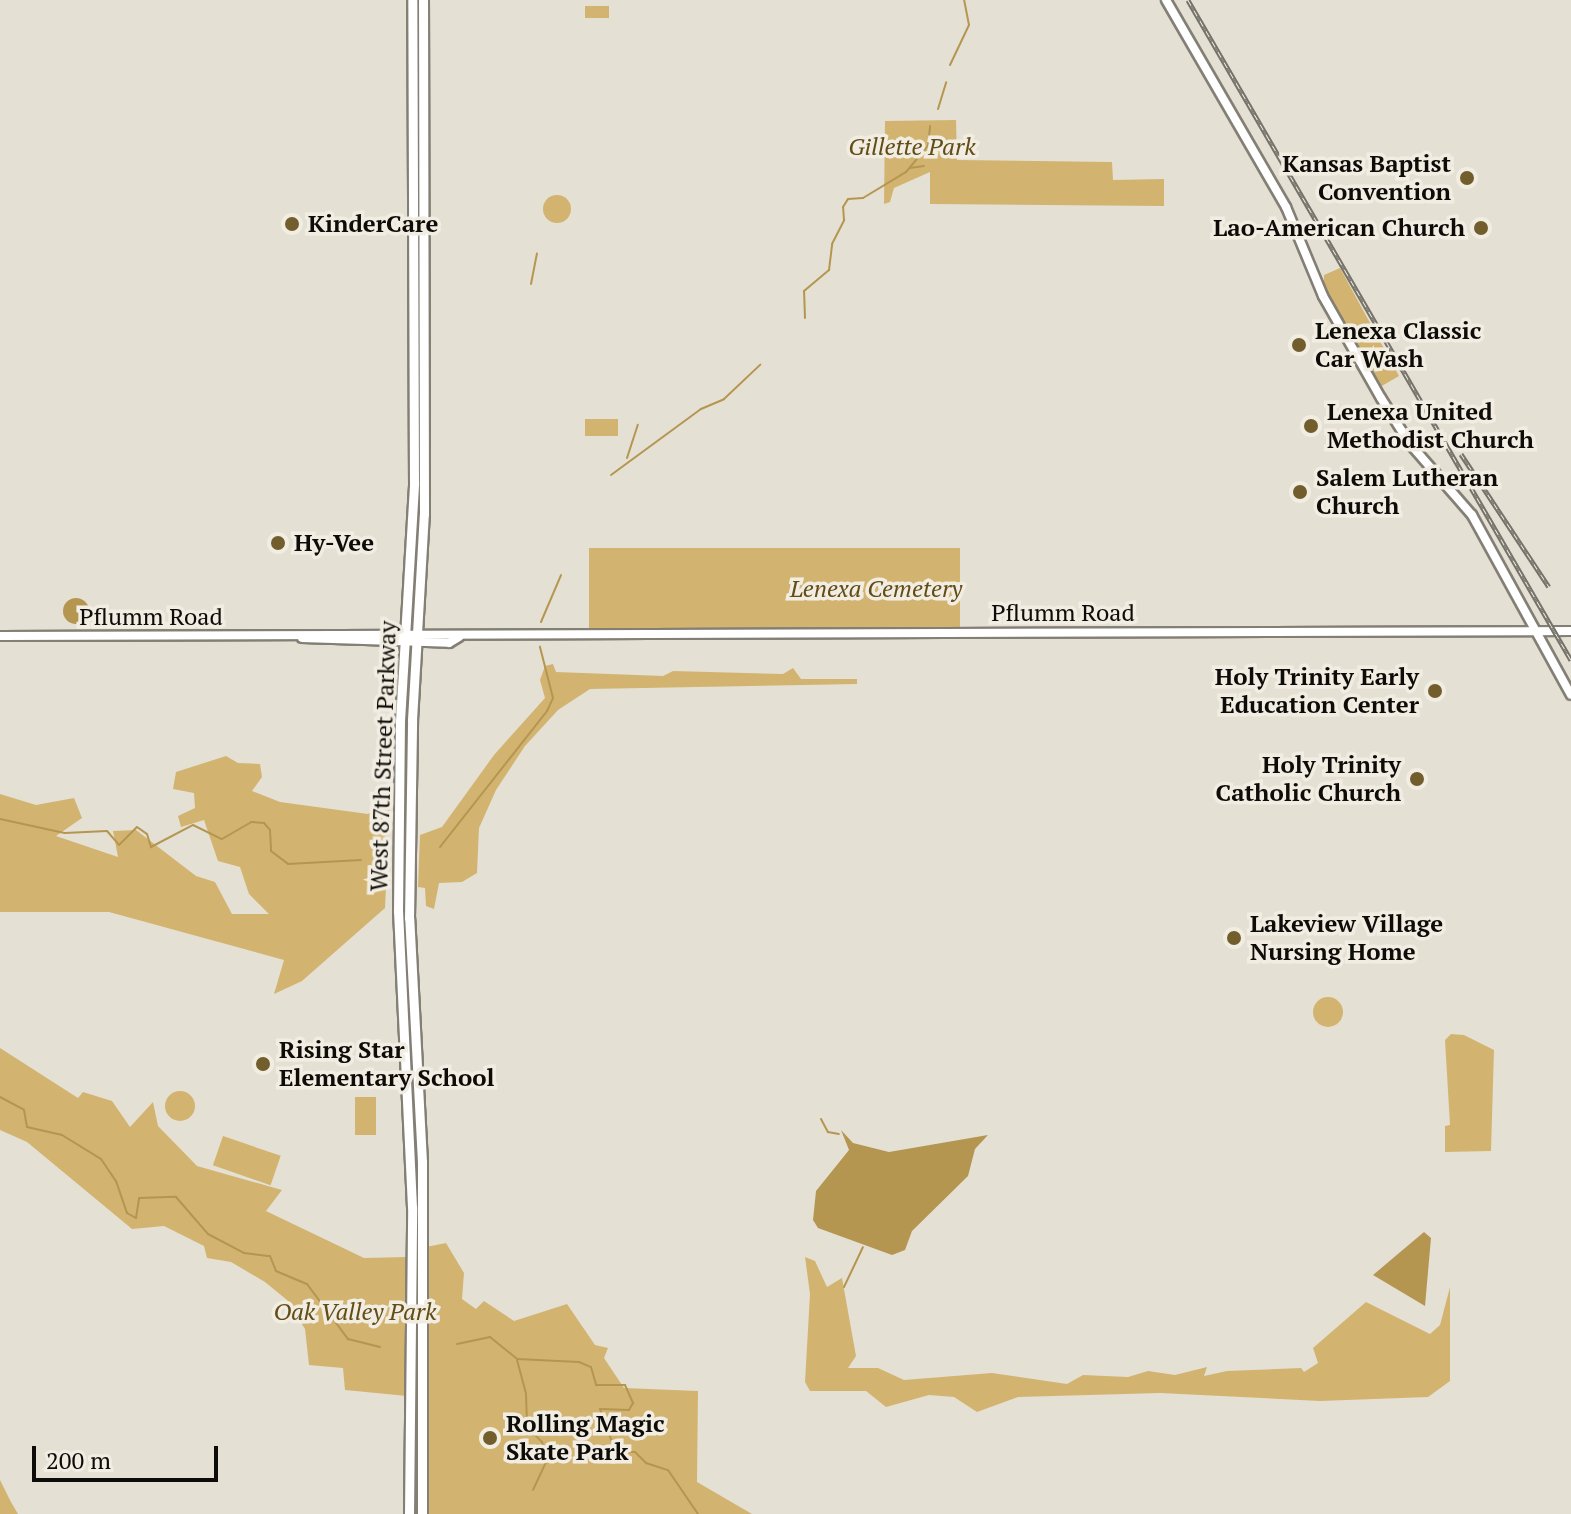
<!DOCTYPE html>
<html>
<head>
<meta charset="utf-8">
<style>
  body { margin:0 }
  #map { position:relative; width:1571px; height:1514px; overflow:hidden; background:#e5e0d4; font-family:"PT Serif",serif }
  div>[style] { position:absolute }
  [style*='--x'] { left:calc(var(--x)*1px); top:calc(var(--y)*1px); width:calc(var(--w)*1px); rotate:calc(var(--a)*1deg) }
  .green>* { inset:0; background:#d2b470; transform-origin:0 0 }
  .round { border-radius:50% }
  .water>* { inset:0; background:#b59650 }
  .stream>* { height:2px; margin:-1px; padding:0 1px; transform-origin:1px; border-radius:1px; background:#b59650 }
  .roads { filter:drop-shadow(2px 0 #847f75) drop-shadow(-2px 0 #847f75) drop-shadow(0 2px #847f75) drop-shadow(0 -2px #847f75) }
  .secondary>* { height:8px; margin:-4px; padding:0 4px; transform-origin:4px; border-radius:4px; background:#fff }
  .primary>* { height:9px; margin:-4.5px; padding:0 4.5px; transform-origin:4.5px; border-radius:4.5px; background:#fff }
  .rail>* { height:5px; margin-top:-2.5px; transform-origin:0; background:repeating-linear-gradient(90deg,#f2ede2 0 6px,#75726a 0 12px); box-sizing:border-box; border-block:2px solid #75726a }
  .dots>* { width:22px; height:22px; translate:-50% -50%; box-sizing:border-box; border:4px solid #f2ede2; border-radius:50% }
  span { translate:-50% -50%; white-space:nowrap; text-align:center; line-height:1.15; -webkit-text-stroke:7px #f2ede2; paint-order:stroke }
  .park-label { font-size:24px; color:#634d17; font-style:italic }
  .poi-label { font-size:24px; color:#0e0c08; font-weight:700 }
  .right { translate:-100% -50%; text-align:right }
  .left { translate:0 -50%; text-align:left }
  .street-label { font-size:24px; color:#0e0c08 }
  .scale { position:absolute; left:32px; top:1446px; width:186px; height:36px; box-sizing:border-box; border:4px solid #0e0c08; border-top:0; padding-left:10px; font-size:24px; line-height:28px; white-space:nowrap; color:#0e0c08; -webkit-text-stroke:6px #f2ede2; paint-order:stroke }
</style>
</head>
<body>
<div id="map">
  <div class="green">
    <i style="left:585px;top:6px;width:24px;height:12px"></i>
    <i style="clip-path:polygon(956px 120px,957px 160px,1112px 162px,1113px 180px,1164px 179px,1164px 206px,930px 204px,930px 172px,894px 188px,890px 202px,884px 204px,885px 121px)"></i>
    <i class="round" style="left:543px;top:195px;width:28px;height:28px"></i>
    <i style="clip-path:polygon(1340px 268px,1399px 376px,1380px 387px,1324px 286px,1324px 275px)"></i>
    <i style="left:585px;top:419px;width:33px;height:17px"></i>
    <i style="left:589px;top:548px;width:371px;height:82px"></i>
    <i style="clip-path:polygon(553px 664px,556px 672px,663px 676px,673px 671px,783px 674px,793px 668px,801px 679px,857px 679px,857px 684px,590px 689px,558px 710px,525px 746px,496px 790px,479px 828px,477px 873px,462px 882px,439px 883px,434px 909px,426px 906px,425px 888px,418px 887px,420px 835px,442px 827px,494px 755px,545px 698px,540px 680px,545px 666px)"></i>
    <i style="clip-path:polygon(226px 756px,238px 763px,260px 764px,262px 777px,252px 791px,280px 802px,368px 814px,390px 800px,385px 908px,302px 981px,274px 994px,284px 960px,109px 912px,0 912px,0 794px,36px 805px,74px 798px,82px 818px,56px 836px,118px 857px,113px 831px,136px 830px,196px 876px,215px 882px,232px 914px,269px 914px,249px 894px,240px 867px,218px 861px,204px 820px,181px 827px,178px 816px,195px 808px,194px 793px,173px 789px,176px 772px)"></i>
    <i class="round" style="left:1313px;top:997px;width:30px;height:30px"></i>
    <i style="clip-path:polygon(1464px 1035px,1494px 1050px,1491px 1151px,1445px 1152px,1445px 1126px,1450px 1125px,1445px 1040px,1451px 1034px)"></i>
    <i style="clip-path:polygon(0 1048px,78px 1098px,83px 1092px,112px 1101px,130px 1127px,153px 1102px,158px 1126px,197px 1166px,282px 1190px,266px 1211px,364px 1258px,407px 1257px,407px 1396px,345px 1390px,343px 1368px,309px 1365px,305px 1329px,287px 1300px,265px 1282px,231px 1262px,207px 1258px,204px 1246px,164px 1226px,132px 1229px,27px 1142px,0 1130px)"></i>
    <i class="round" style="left:165px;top:1091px;width:30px;height:30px"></i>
    <i style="left:355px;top:1097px;width:21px;height:38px"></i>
    <i style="left:223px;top:1136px;width:61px;height:31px;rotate:19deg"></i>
    <i style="clip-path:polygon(446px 1243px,464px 1273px,462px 1299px,476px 1309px,484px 1301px,514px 1321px,567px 1304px,595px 1345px,608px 1348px,604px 1358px,624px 1388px,698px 1391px,697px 1482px,752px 1514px,427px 1514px,426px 1247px)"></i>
    <i style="clip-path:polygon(805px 1257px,815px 1261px,827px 1287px,842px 1278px,856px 1356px,848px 1368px,878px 1368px,904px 1380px,992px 1373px,1067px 1384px,1083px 1375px,1128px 1377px,1148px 1371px,1175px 1375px,1207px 1367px,1204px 1376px,1227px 1371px,1301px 1368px,1304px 1372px,1318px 1363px,1313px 1348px,1366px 1302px,1430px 1334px,1440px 1325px,1450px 1287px,1450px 1381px,1428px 1397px,1320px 1401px,1160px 1393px,1018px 1397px,977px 1412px,954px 1397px,929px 1395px,886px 1407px,866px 1391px,810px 1391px,805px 1382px,810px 1294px)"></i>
    <i style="clip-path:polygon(0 1480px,11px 1502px,18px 1514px,0 1514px)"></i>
  </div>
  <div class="water">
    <i class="round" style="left:63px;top:598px;width:26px;height:26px"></i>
    <i style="clip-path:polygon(841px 1130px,853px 1143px,889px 1152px,988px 1135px,975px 1149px,968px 1176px,912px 1231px,905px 1250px,892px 1255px,818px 1228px,813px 1220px,816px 1191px,849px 1150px)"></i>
    <i style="clip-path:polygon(1424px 1232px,1431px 1238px,1425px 1306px,1373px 1275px)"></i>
  </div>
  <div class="stream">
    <i style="--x:950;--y:65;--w:44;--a:-64.6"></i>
    <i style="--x:969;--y:25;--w:25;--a:-101"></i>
    <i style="--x:938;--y:109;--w:28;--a:-73"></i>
    <i style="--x:910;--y:168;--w:14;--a:-8"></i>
    <i style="--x:531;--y:284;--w:31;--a:-79"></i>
    <i style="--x:805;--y:318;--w:27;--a:-92"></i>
    <i style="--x:804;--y:291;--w:33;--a:-40"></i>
    <i style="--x:829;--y:270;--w:26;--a:-83"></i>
    <i style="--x:832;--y:244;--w:27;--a:-63"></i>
    <i style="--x:844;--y:220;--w:13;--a:-94"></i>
    <i style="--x:843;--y:207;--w:9;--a:-58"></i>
    <i style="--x:848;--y:199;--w:15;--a:-4"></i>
    <i style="--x:863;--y:198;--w:50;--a:-31.2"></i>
    <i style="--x:906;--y:172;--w:34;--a:-50"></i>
    <i style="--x:928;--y:146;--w:20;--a:-84"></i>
    <i style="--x:627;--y:458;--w:35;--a:-72"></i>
    <i style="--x:611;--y:475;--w:112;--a:-36.3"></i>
    <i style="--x:701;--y:409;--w:25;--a:-23"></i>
    <i style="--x:724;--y:399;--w:50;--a:-43.4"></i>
    <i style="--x:541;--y:622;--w:51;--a:-66.9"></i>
    <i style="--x:0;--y:819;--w:66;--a:12.2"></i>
    <i style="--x:65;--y:833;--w:42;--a:-2.7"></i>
    <i style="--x:107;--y:831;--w:18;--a:49"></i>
    <i style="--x:119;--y:845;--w:25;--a:-45"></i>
    <i style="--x:137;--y:827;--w:12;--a:35"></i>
    <i style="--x:147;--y:834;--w:14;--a:73"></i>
    <i style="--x:151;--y:847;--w:47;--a:-27.6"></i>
    <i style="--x:193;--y:825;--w:32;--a:26"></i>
    <i style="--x:222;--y:839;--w:34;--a:-30"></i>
    <i style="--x:251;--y:822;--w:13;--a:4"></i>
    <i style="--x:264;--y:823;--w:9;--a:49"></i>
    <i style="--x:270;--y:830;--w:21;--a:87"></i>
    <i style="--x:271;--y:851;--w:21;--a:37"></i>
    <i style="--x:288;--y:864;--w:73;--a:-3.1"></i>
    <i style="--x:440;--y:847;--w:173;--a:-51.8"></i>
    <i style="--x:547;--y:711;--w:14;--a:-65"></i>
    <i style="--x:553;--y:698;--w:53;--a:-104.3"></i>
    <i style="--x:0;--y:1097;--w:27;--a:28"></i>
    <i style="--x:24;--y:1110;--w:17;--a:80"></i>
    <i style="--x:27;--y:1127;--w:36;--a:13"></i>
    <i style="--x:62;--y:1135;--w:46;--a:31.6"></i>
    <i style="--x:101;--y:1159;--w:27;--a:56"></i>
    <i style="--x:116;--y:1181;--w:34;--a:71"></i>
    <i style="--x:127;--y:1213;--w:10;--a:29"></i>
    <i style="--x:136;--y:1218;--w:20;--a:-81"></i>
    <i style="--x:139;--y:1198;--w:37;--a:-2"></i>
    <i style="--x:176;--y:1197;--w:49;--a:49.1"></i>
    <i style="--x:208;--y:1234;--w:41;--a:27.8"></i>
    <i style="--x:244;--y:1253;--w:26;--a:7"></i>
    <i style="--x:270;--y:1256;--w:16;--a:68"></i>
    <i style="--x:276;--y:1271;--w:34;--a:23"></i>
    <i style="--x:307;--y:1284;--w:69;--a:53.3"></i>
    <i style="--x:348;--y:1339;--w:33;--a:14"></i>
    <i style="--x:821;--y:1119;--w:15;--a:62"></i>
    <i style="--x:828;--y:1132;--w:11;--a:10"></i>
    <i style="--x:844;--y:1287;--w:44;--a:-64.6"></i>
    <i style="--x:457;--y:1344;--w:34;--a:-12"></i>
    <i style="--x:490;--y:1337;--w:35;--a:39"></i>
    <i style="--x:517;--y:1359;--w:62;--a:2.8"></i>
    <i style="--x:579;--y:1362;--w:13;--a:23"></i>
    <i style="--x:591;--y:1367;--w:19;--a:74"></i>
    <i style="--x:596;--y:1385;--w:29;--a:0"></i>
    <i style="--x:625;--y:1385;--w:20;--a:66"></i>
    <i style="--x:633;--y:1403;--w:8;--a:120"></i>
    <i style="--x:629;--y:1410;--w:29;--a:-178"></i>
    <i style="--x:600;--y:1409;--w:35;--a:70"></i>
    <i style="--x:612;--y:1442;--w:10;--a:61"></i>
    <i style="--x:617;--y:1451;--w:18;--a:3"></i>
    <i style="--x:635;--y:1452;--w:16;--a:45"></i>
    <i style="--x:646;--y:1463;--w:23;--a:18"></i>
    <i style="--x:668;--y:1470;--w:53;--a:55.7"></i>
    <i style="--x:517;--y:1360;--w:35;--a:75"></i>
    <i style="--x:526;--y:1394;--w:33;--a:88"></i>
    <i style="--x:527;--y:1427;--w:21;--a:45"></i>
    <i style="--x:542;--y:1442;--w:19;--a:74"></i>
    <i style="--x:547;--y:1460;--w:33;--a:115"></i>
  </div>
  <div class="roads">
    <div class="secondary">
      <i style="--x:1166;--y:0;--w:239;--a:59.9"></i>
      <i style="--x:1286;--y:207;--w:96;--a:67.4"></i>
      <i style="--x:1323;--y:296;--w:117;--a:60.4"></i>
      <i style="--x:1381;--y:398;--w:54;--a:57.8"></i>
      <i style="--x:1410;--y:444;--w:94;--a:48.9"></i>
      <i style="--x:1472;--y:515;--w:205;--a:61.2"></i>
      <i style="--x:0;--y:636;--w:1571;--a:-0.18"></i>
      <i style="--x:302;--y:638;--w:147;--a:1.9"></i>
      <i style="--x:449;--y:643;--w:12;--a:-31"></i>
    </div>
    <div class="primary">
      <i style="--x:409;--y:1514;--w:307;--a:-89.4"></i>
      <i style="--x:412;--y:1207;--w:296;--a:-92.7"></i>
      <i style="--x:398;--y:911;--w:190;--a:-89.4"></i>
      <i style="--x:400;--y:721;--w:239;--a:-86.6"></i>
      <i style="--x:414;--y:482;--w:482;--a:-90.2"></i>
      <i style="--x:422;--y:1514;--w:352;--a:-90"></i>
      <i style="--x:422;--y:1162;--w:244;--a:-93"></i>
      <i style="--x:409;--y:918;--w:198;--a:-89.1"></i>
      <i style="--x:412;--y:720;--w:206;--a:-86.7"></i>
      <i style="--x:424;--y:514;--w:514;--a:-90.11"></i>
    </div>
  </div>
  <div class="rail">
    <i style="--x:1188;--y:0;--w:763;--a:59.87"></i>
    <i style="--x:1461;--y:454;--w:159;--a:56.5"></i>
  </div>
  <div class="dots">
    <i style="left:1467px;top:178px;background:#725d2c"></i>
    <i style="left:292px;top:224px;background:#725d2c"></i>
    <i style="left:1481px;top:228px;background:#725d2c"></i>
    <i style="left:1299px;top:345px;background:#725d2c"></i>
    <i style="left:1311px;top:426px;background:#725d2c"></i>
    <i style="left:1300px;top:492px;background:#725d2c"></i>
    <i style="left:278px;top:543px;background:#725d2c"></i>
    <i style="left:1435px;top:691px;background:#725d2c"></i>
    <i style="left:1417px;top:779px;background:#725d2c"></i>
    <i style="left:1234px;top:938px;background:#725d2c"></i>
    <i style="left:263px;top:1064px;background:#725d2c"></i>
    <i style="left:490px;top:1438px;background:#725d2c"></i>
  </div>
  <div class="park-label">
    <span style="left:912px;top:147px">Gillette Park</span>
    <span style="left:876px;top:589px">Lenexa Cemetery</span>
    <span style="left:355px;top:1312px">Oak Valley Park</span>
  </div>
  <div class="poi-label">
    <span class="right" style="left:1451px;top:178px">Kansas Baptist<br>Convention</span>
    <span class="left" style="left:308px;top:224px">KinderCare</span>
    <span class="right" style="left:1465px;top:228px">Lao-American Church</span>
    <span class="left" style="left:1315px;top:345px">Lenexa Classic<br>Car Wash</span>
    <span class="left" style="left:1327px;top:426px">Lenexa United<br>Methodist Church</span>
    <span class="left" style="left:1316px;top:492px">Salem Lutheran<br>Church</span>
    <span class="left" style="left:294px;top:543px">Hy-Vee</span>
    <span class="right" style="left:1419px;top:691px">Holy Trinity Early<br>Education Center</span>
    <span class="right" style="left:1401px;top:779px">Holy Trinity<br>Catholic Church</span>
    <span class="left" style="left:1250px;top:938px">Lakeview Village<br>Nursing Home</span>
    <span class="left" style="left:279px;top:1064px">Rising Star<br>Elementary School</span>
    <span class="left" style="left:506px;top:1438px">Rolling Magic<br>Skate Park</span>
  </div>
  <div class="street-label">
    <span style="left:1063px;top:613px">Pflumm Road</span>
    <span style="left:151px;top:617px">Pflumm Road</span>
    <span style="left:383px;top:756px;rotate:-88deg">West 87th Street Parkway</span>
  </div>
  <div class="scale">200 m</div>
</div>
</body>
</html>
